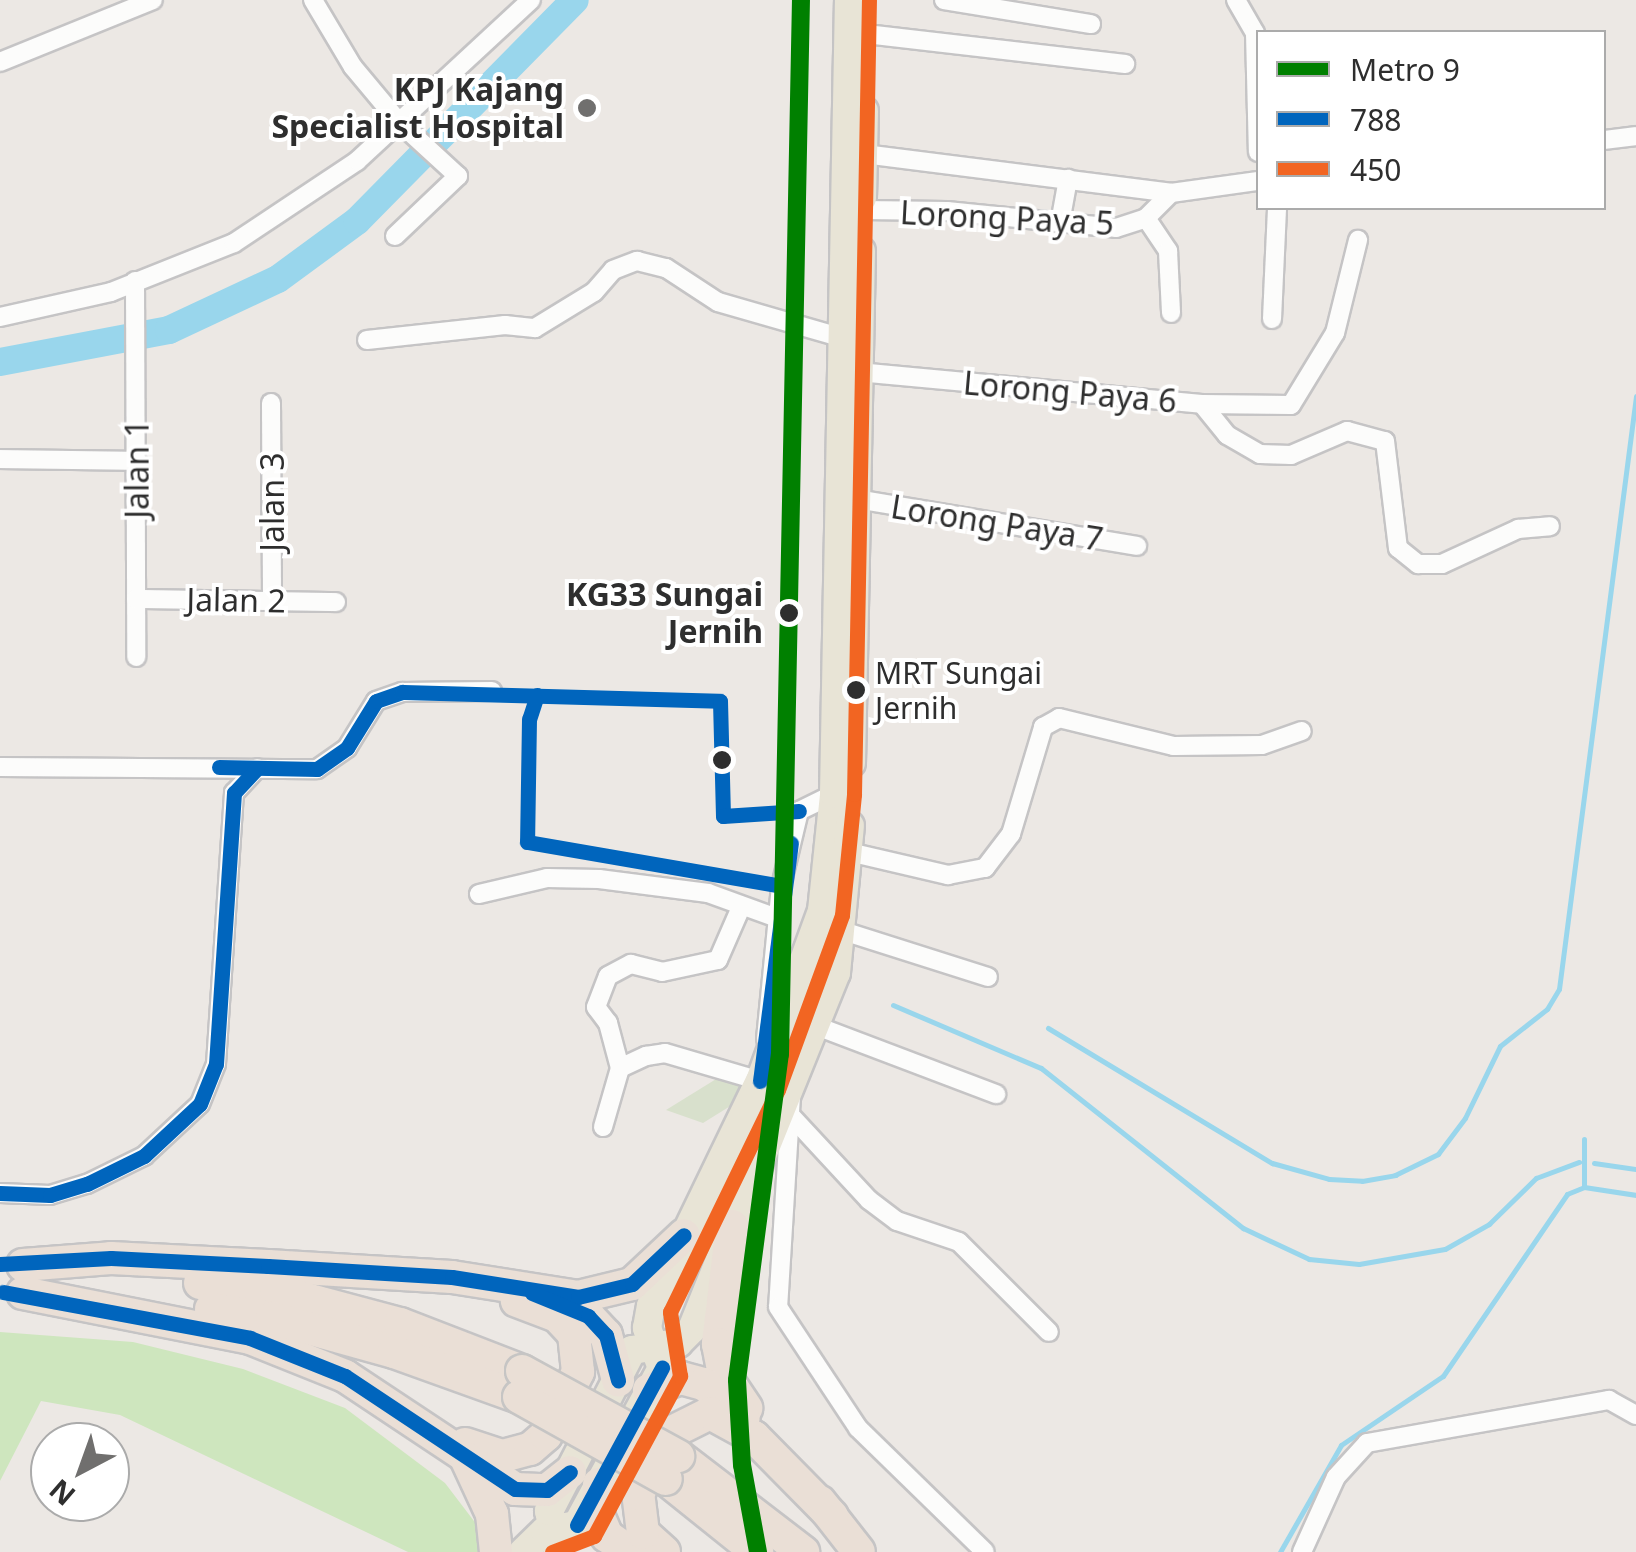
<!DOCTYPE html>
<html>
<head>
<meta charset="utf-8">
<style>
  body { margin:0 }
  #map { position:relative; width:1636px; height:1552px; overflow:hidden; background:#ece8e4; font-family:"Noto Sans",sans-serif }
  div>[style] { position:absolute }
  [style*='--x'] { left:calc(var(--x)*1px); top:calc(var(--y)*1px); width:calc(var(--w)*1px); rotate:calc(var(--a)*1deg) }
  .green>* { inset:0; background:#cee6be }
  .cemetery>* { inset:0; background:#d8e0cc }
  .stream>* { height:5px; margin:-2.5px; padding:0 2.5px; transform-origin:2.5px; border-radius:2.5px; background:#99d6ec }
  .river>* { height:28px; margin:-14px; padding:0 14px; transform-origin:14px; border-radius:14px; background:#99d6ec }
  .roads { filter:drop-shadow(2px 0 #c5c4c5) drop-shadow(-2px 0 #c5c4c5) drop-shadow(0 2px #c5c4c5) drop-shadow(0 -2px #c5c4c5) }
  .street>* { height:18px; margin:-9px; padding:0 9px; transform-origin:9px; border-radius:9px; background:#fcfcfb }
  .primary>* { height:28px; margin:-14px; padding:0 14px; transform-origin:14px; border-radius:14px; background:#e8e4d6 }
  .highway>* { height:32px; margin:-16px; padding:0 16px; transform-origin:16px; border-radius:16px; background:#eadfd6 }
  .bridges { filter:drop-shadow(2px 0 #c6c5c4) drop-shadow(-2px 0 #c6c5c4) drop-shadow(0 2px #c6c5c4) drop-shadow(0 -2px #c6c5c4) }
  .highway-bridge>* { height:32px; margin:-16px; padding:0 16px; transform-origin:16px; border-radius:16px; background:#eadfd6 }
  .bus-1>* { height:15px; margin:-7.5px; padding:0 7.5px; transform-origin:7.5px; border-radius:7.5px; background:#0065bd }
  .bus-2>* { height:15px; margin:-7.5px; padding:0 7.5px; transform-origin:7.5px; border-radius:7.5px; background:#f26522 }
  .metro-1>* { height:18px; margin:-9px; padding:0 9px; transform-origin:9px; border-radius:9px; background:#008000 }
  .dots>* { width:28px; height:28px; translate:-50% -50%; box-sizing:border-box; border:5px solid #fff; border-radius:50% }
  span { translate:-50% -50%; white-space:nowrap; text-align:center; line-height:1.15; -webkit-text-stroke:8px #fff; paint-order:stroke }
  .bus-label { font-size:30px; color:#2e2e2e }
  .left { translate:0 -50%; text-align:left }
  .poi-label { font-size:32px; color:#2e2e2e; font-weight:700 }
  .right { translate:-100% -50%; text-align:right }
  .street-label { font-size:32px; color:#2e2e2e }
  .stop-label { font-size:32px; color:#2e2e2e; font-weight:700 }
  .legend { position:absolute; left:1256px; top:30px; width:350px; height:180px; box-sizing:border-box; background:#fff; border:2px solid #ababab; margin:0; padding:12px 18px; list-style:none; font-size:30px; color:#2e2e2e }
  .legend li { display:flex; align-items:center; gap:20px; height:50px }
  .legend b { width:50px; border:2px solid #ababab }
  .north { position:absolute; left:30px; top:1422px; width:100px; height:100px; box-sizing:border-box; background:#fff; border:2px solid #ababab; border-radius:50%; rotate:221deg; font-size:28px; font-weight:700; line-height:40px; text-align:center; color:#2e2e2e }
  .north::after { content:''; display:block; margin:auto; width:35px; height:45px; background:#706f6e; clip-path:polygon(50% 0,100% 100%,50% 72%,0 100%) }
</style>
</head>
<body>
<div id="map">
  <div class="green">
    <i style="clip-path:polygon(0 1332px,133px 1342px,243px 1369px,345px 1408px,445px 1483px,477px 1525px,478px 1552px,408px 1552px,120px 1415px,41px 1401px,0 1481px)"></i>
  </div>
  <div class="cemetery">
    <i style="clip-path:polygon(721px 1076px,744px 1084px,732px 1105px,703px 1123px,666px 1110px)"></i>
  </div>
  <div class="stream">
    <i style="--x:893;--y:1005;--w:161;--a:23.1"></i>
    <i style="--x:1041;--y:1068;--w:258;--a:38.4"></i>
    <i style="--x:1243;--y:1228;--w:73;--a:25.2"></i>
    <i style="--x:1309;--y:1259;--w:50;--a:5.7"></i>
    <i style="--x:1359;--y:1264;--w:87;--a:-9.9"></i>
    <i style="--x:1445;--y:1249;--w:51;--a:-29.6"></i>
    <i style="--x:1489;--y:1224;--w:66;--a:-44.4"></i>
    <i style="--x:1536;--y:1178;--w:46;--a:-20.4"></i>
    <i style="--x:1048;--y:1028;--w:262;--a:31.1"></i>
    <i style="--x:1272;--y:1163;--w:59;--a:15.7"></i>
    <i style="--x:1329;--y:1179;--w:33;--a:3"></i>
    <i style="--x:1362;--y:1181;--w:34;--a:-10"></i>
    <i style="--x:1395;--y:1175;--w:48;--a:-26"></i>
    <i style="--x:1438;--y:1154;--w:45;--a:-53.1"></i>
    <i style="--x:1465;--y:1118;--w:80;--a:-64.1"></i>
    <i style="--x:1500;--y:1046;--w:60;--a:-38.2"></i>
    <i style="--x:1547;--y:1009;--w:23;--a:-59"></i>
    <i style="--x:1559;--y:989;--w:598;--a:-82.6"></i>
    <i style="--x:1594;--y:1163;--w:42;--a:8.1"></i>
    <i style="--x:1584;--y:1186;--w:47;--a:-90"></i>
    <i style="--x:1280;--y:1552;--w:123;--a:-60.3"></i>
    <i style="--x:1341;--y:1445;--w:123;--a:-34.1"></i>
    <i style="--x:1443;--y:1376;--w:220;--a:-55.7"></i>
    <i style="--x:1567;--y:1194;--w:18;--a:-22"></i>
    <i style="--x:1584;--y:1187;--w:53;--a:8.7"></i>
  </div>
  <div class="river">
    <i style="--x:0;--y:362;--w:172;--a:-10.7"></i>
    <i style="--x:169;--y:330;--w:120;--a:-25.1"></i>
    <i style="--x:278;--y:279;--w:98;--a:-36.3"></i>
    <i style="--x:357;--y:221;--w:310;--a:-45.4"></i>
  </div>
  <div class="roads">
    <div class="street">
      <i style="--x:313;--y:0;--w:78;--a:59.2"></i>
      <i style="--x:353;--y:67;--w:72;--a:50.1"></i>
      <i style="--x:399;--y:122;--w:80;--a:42.5"></i>
      <i style="--x:458;--y:176;--w:87;--a:136.4"></i>
      <i style="--x:944;--y:0;--w:149;--a:9.3"></i>
      <i style="--x:1236;--y:0;--w:38;--a:60"></i>
      <i style="--x:1255;--y:33;--w:119;--a:88.6"></i>
      <i style="--x:866;--y:34;--w:261;--a:6.6"></i>
      <i style="--x:0;--y:62;--w:165;--a:-22.1"></i>
      <i style="--x:1604;--y:140;--w:32;--a:-7"></i>
      <i style="--x:864;--y:154;--w:309;--a:7.2"></i>
      <i style="--x:862;--y:210;--w:85;--a:0.7"></i>
      <i style="--x:947;--y:211;--w:170;--a:5.7"></i>
      <i style="--x:1116;--y:228;--w:32;--a:-18"></i>
      <i style="--x:1146;--y:218;--w:35;--a:-45"></i>
      <i style="--x:1171;--y:193;--w:88;--a:-7.9"></i>
      <i style="--x:1146;--y:218;--w:40;--a:56"></i>
      <i style="--x:1168;--y:251;--w:62;--a:87.2"></i>
      <i style="--x:1060;--y:223;--w:45;--a:-79.7"></i>
      <i style="--x:135;--y:281;--w:376;--a:89.8"></i>
      <i style="--x:0;--y:317;--w:114;--a:-12.7"></i>
      <i style="--x:111;--y:292;--w:132;--a:-21.7"></i>
      <i style="--x:234;--y:243;--w:148;--a:-33.7"></i>
      <i style="--x:357;--y:161;--w:237;--a:-42.8"></i>
      <i style="--x:1272;--y:319;--w:111;--a:-87.4"></i>
      <i style="--x:367;--y:340;--w:139;--a:-6.2"></i>
      <i style="--x:505;--y:325;--w:30;--a:6"></i>
      <i style="--x:535;--y:328;--w:69;--a:-31.4"></i>
      <i style="--x:594;--y:292;--w:29;--a:-49"></i>
      <i style="--x:613;--y:270;--w:26;--a:-21"></i>
      <i style="--x:637;--y:261;--w:30;--a:14"></i>
      <i style="--x:666;--y:268;--w:62;--a:33.2"></i>
      <i style="--x:718;--y:302;--w:126;--a:16.1"></i>
      <i style="--x:858;--y:372;--w:345;--a:5.3"></i>
      <i style="--x:1202;--y:404;--w:89;--a:0.6"></i>
      <i style="--x:1291;--y:405;--w:84;--a:-58.6"></i>
      <i style="--x:1335;--y:333;--w:96;--a:-76.1"></i>
      <i style="--x:271;--y:403;--w:198;--a:89.7"></i>
      <i style="--x:1202;--y:404;--w:40;--a:51"></i>
      <i style="--x:1227;--y:435;--w:38;--a:30"></i>
      <i style="--x:1260;--y:454;--w:31;--a:2"></i>
      <i style="--x:1291;--y:455;--w:61;--a:-23.2"></i>
      <i style="--x:1347;--y:431;--w:39;--a:15"></i>
      <i style="--x:1385;--y:441;--w:108;--a:83.1"></i>
      <i style="--x:1398;--y:548;--w:26;--a:39"></i>
      <i style="--x:1418;--y:564;--w:24;--a:0"></i>
      <i style="--x:1442;--y:564;--w:84;--a:-24.7"></i>
      <i style="--x:1518;--y:529;--w:32;--a:-5"></i>
      <i style="--x:0;--y:459;--w:137;--a:0.8"></i>
      <i style="--x:857;--y:499;--w:284;--a:9.5"></i>
      <i style="--x:136;--y:599;--w:200;--a:0.9"></i>
      <i style="--x:0;--y:767;--w:317;--a:0.4"></i>
      <i style="--x:317;--y:769;--w:37;--a:-35"></i>
      <i style="--x:347;--y:748;--w:55;--a:-58.3"></i>
      <i style="--x:376;--y:701;--w:28;--a:-19"></i>
      <i style="--x:402;--y:692;--w:90;--a:-0.6"></i>
      <i style="--x:849;--y:852;--w:102;--a:13.1"></i>
      <i style="--x:948;--y:875;--w:38;--a:-11"></i>
      <i style="--x:985;--y:868;--w:43;--a:-52.6"></i>
      <i style="--x:1011;--y:834;--w:112;--a:-73.3"></i>
      <i style="--x:1043;--y:727;--w:18;--a:-29"></i>
      <i style="--x:1059;--y:718;--w:118;--a:13.7"></i>
      <i style="--x:1174;--y:746;--w:88;--a:-0.7"></i>
      <i style="--x:1262;--y:745;--w:42;--a:-19.3"></i>
      <i style="--x:479;--y:894;--w:70;--a:-13.2"></i>
      <i style="--x:547;--y:878;--w:52;--a:1.1"></i>
      <i style="--x:599;--y:879;--w:110;--a:7.3"></i>
      <i style="--x:708;--y:893;--w:73;--a:19.9"></i>
      <i style="--x:843;--y:931;--w:152;--a:17.6"></i>
      <i style="--x:814;--y:1025;--w:195;--a:20.8"></i>
      <i style="--x:766;--y:1039;--w:154;--a:-84.4"></i>
      <i style="--x:781;--y:886;--w:77;--a:-76.5"></i>
      <i style="--x:799;--y:811;--w:39;--a:-26"></i>
      <i style="--x:620;--y:1068;--w:47;--a:-104.9"></i>
      <i style="--x:608;--y:1023;--w:20;--a:-127"></i>
      <i style="--x:596;--y:1007;--w:33;--a:-69"></i>
      <i style="--x:608;--y:976;--w:26;--a:-28"></i>
      <i style="--x:631;--y:964;--w:32;--a:14"></i>
      <i style="--x:662;--y:972;--w:57;--a:-12.1"></i>
      <i style="--x:718;--y:960;--w:58;--a:-66.5"></i>
      <i style="--x:791;--y:1096;--w:211;--a:93.5"></i>
      <i style="--x:778;--y:1307;--w:145;--a:56.5"></i>
      <i style="--x:858;--y:1428;--w:177;--a:44.3"></i>
      <i style="--x:793;--y:1118;--w:112;--a:47.2"></i>
      <i style="--x:869;--y:1200;--w:35;--a:37"></i>
      <i style="--x:897;--y:1221;--w:65;--a:18.7"></i>
      <i style="--x:959;--y:1242;--w:127;--a:45"></i>
      <i style="--x:603;--y:1127;--w:61;--a:-73.9"></i>
      <i style="--x:620;--y:1068;--w:29;--a:-25"></i>
      <i style="--x:646;--y:1056;--w:19;--a:-9"></i>
      <i style="--x:665;--y:1053;--w:99;--a:16.4"></i>
      <i style="--x:760;--y:1081;--w:7;--a:-82"></i>
      <i style="--x:0;--y:1193;--w:50;--a:2.3"></i>
      <i style="--x:50;--y:1195;--w:39;--a:-17"></i>
      <i style="--x:87;--y:1184;--w:64;--a:-26.2"></i>
      <i style="--x:144;--y:1156;--w:76;--a:-42.9"></i>
      <i style="--x:200;--y:1104;--w:43;--a:-68.2"></i>
      <i style="--x:216;--y:1064;--w:272;--a:-86.2"></i>
      <i style="--x:234;--y:793;--w:34;--a:-47"></i>
      <i style="--x:1302;--y:1552;--w:82;--a:-65.6"></i>
      <i style="--x:1336;--y:1477;--w:46;--a:-47.6"></i>
      <i style="--x:1367;--y:1443;--w:246;--a:-10.1"></i>
      <i style="--x:1609;--y:1400;--w:31;--a:29"></i>
    </div>
    <div class="primary">
      <i style="--x:862;--y:198;--w:87;--a:-88.7"></i>
      <i style="--x:851;--y:763;--w:512;--a:-88.88"></i>
      <i style="--x:523;--y:1552;--w:30;--a:-44"></i>
      <i style="--x:545;--y:1531;--w:33;--a:-11"></i>
      <i style="--x:577;--y:1525;--w:179;--a:-61.6"></i>
      <i style="--x:662;--y:1368;--w:43;--a:-110.6"></i>
      <i style="--x:647;--y:1328;--w:22;--a:-80"></i>
      <i style="--x:651;--y:1306;--w:250;--a:-64.2"></i>
      <i style="--x:760;--y:1081;--w:181;--a:-70"></i>
      <i style="--x:822;--y:911;--w:118;--a:-84.1"></i>
      <i style="--x:834;--y:794;--w:794;--a:-88.92"></i>
      <i style="--x:558;--y:1552;--w:42;--a:-102.4"></i>
      <i style="--x:549;--y:1511;--w:181;--a:-62.7"></i>
      <i style="--x:632;--y:1350;--w:47;--a:-8.7"></i>
      <i style="--x:678;--y:1343;--w:20;--a:-45"></i>
      <i style="--x:692;--y:1329;--w:384;--a:-68"></i>
      <i style="--x:836;--y:973;--w:148;--a:-84.6"></i>
    </div>
    <div class="highway">
      <i style="--x:732;--y:1226;--w:119;--a:96.8"></i>
      <i style="--x:718;--y:1344;--w:32;--a:79"></i>
      <i style="--x:724;--y:1375;--w:40;--a:56"></i>
      <i style="--x:23;--y:1265;--w:88;--a:-4.5"></i>
      <i style="--x:111;--y:1258;--w:157;--a:2.9"></i>
      <i style="--x:268;--y:1266;--w:184;--a:3.4"></i>
      <i style="--x:452;--y:1277;--w:128;--a:9"></i>
      <i style="--x:578;--y:1297;--w:56;--a:-13.5"></i>
      <i style="--x:632;--y:1284;--w:71;--a:-43.3"></i>
      <i style="--x:200;--y:1283;--w:76;--a:6"></i>
      <i style="--x:276;--y:1291;--w:128;--a:14.9"></i>
      <i style="--x:400;--y:1324;--w:131;--a:21.1"></i>
      <i style="--x:23;--y:1293;--w:231;--a:11.2"></i>
      <i style="--x:250;--y:1338;--w:102;--a:21.8"></i>
      <i style="--x:345;--y:1376;--w:204;--a:33.6"></i>
      <i style="--x:515;--y:1489;--w:32;--a:2"></i>
      <i style="--x:547;--y:1490;--w:29;--a:-38"></i>
      <i style="--x:554;--y:1302;--w:37;--a:22"></i>
      <i style="--x:588;--y:1316;--w:26;--a:47"></i>
      <i style="--x:606;--y:1335;--w:47;--a:75.1"></i>
      <i style="--x:211;--y:1309;--w:62;--a:8.4"></i>
      <i style="--x:272;--y:1318;--w:127;--a:15.6"></i>
      <i style="--x:394;--y:1352;--w:133;--a:19.8"></i>
      <i style="--x:649;--y:1390;--w:34;--a:-21"></i>
      <i style="--x:681;--y:1378;--w:24;--a:15"></i>
      <i style="--x:704;--y:1384;--w:52;--a:40.4"></i>
      <i style="--x:465;--y:1444;--w:40;--a:18"></i>
      <i style="--x:503;--y:1456;--w:28;--a:-15"></i>
      <i style="--x:530;--y:1449;--w:21;--a:-41"></i>
      <i style="--x:546;--y:1435;--w:71;--a:-63.1"></i>
      <i style="--x:578;--y:1372;--w:38;--a:-96"></i>
      <i style="--x:574;--y:1334;--w:25;--a:-133"></i>
      <i style="--x:557;--y:1316;--w:43;--a:-159.4"></i>
      <i style="--x:678;--y:1456;--w:158;--a:37.5"></i>
      <i style="--x:466;--y:1458;--w:62;--a:65.1"></i>
      <i style="--x:492;--y:1514;--w:38;--a:84"></i>
      <i style="--x:666;--y:1479;--w:117;--a:38.7"></i>
      <i style="--x:599;--y:1484;--w:31;--a:92"></i>
      <i style="--x:598;--y:1515;--w:23;--a:67"></i>
      <i style="--x:607;--y:1536;--w:28;--a:35"></i>
      <i style="--x:820;--y:1502;--w:63;--a:52"></i>
      <i style="--x:664;--y:1552;--w:28;--a:-138"></i>
      <i style="--x:643;--y:1533;--w:39;--a:-97"></i>
      <i style="--x:638;--y:1494;--w:67;--a:-63.4"></i>
      <i style="--x:668;--y:1434;--w:47;--a:-26.6"></i>
      <i style="--x:710;--y:1413;--w:50;--a:28.6"></i>
      <i style="--x:754;--y:1437;--w:111;--a:45.4"></i>
    </div>
  </div>
  <div class="bridges">
    <div class="highway-bridge">
      <i style="--x:522;--y:1371;--w:178;--a:28.6"></i>
      <i style="--x:519;--y:1397;--w:168;--a:29.2"></i>
    </div>
  </div>
  <div class="bus-1">
    <i style="--x:537;--y:695;--w:25;--a:108"></i>
    <i style="--x:529;--y:719;--w:123;--a:90.9"></i>
    <i style="--x:527;--y:842;--w:258;--a:9.8"></i>
    <i style="--x:219;--y:767;--w:98;--a:1.2"></i>
    <i style="--x:317;--y:769;--w:37;--a:-35"></i>
    <i style="--x:347;--y:748;--w:55;--a:-58.3"></i>
    <i style="--x:376;--y:701;--w:28;--a:-19"></i>
    <i style="--x:402;--y:692;--w:318;--a:1.6"></i>
    <i style="--x:720;--y:701;--w:115;--a:88.5"></i>
    <i style="--x:723;--y:816;--w:76;--a:-3.8"></i>
    <i style="--x:760;--y:1081;--w:240;--a:-82.6"></i>
    <i style="--x:0;--y:1193;--w:50;--a:2.3"></i>
    <i style="--x:50;--y:1195;--w:39;--a:-17"></i>
    <i style="--x:87;--y:1184;--w:64;--a:-26.2"></i>
    <i style="--x:144;--y:1156;--w:76;--a:-42.9"></i>
    <i style="--x:200;--y:1104;--w:43;--a:-68.2"></i>
    <i style="--x:216;--y:1064;--w:272;--a:-86.2"></i>
    <i style="--x:234;--y:793;--w:34;--a:-47"></i>
    <i style="--x:0;--y:1264;--w:111;--a:-3.1"></i>
    <i style="--x:111;--y:1258;--w:157;--a:2.9"></i>
    <i style="--x:268;--y:1266;--w:184;--a:3.4"></i>
    <i style="--x:452;--y:1277;--w:128;--a:9"></i>
    <i style="--x:578;--y:1297;--w:56;--a:-13.5"></i>
    <i style="--x:632;--y:1284;--w:71;--a:-43.3"></i>
    <i style="--x:3;--y:1292;--w:251;--a:10.5"></i>
    <i style="--x:250;--y:1338;--w:102;--a:21.8"></i>
    <i style="--x:345;--y:1376;--w:204;--a:33.6"></i>
    <i style="--x:515;--y:1489;--w:32;--a:2"></i>
    <i style="--x:547;--y:1490;--w:29;--a:-38"></i>
    <i style="--x:532;--y:1293;--w:61;--a:22.3"></i>
    <i style="--x:588;--y:1316;--w:26;--a:47"></i>
    <i style="--x:606;--y:1335;--w:47;--a:75.1"></i>
    <i style="--x:577;--y:1525;--w:179;--a:-61.6"></i>
  </div>
  <div class="bus-2">
    <i style="--x:552;--y:1552;--w:45;--a:-20.9"></i>
    <i style="--x:594;--y:1536;--w:182;--a:-61.7"></i>
    <i style="--x:680;--y:1376;--w:65;--a:-98.9"></i>
    <i style="--x:670;--y:1312;--w:247;--a:-64.1"></i>
    <i style="--x:778;--y:1090;--w:186;--a:-69.9"></i>
    <i style="--x:842;--y:915;--w:122;--a:-84.3"></i>
    <i style="--x:854;--y:794;--w:794;--a:-88.92"></i>
  </div>
  <div class="metro-1">
    <i style="--x:758;--y:1552;--w:88;--a:-100.4"></i>
    <i style="--x:742;--y:1465;--w:85;--a:-93.4"></i>
    <i style="--x:737;--y:1380;--w:329;--a:-82.5"></i>
    <i style="--x:780;--y:1054;--w:1054;--a:-88.86"></i>
  </div>
  <div class="dots">
    <i style="left:587px;top:108px;background:#706f6e"></i>
    <i style="left:789px;top:613px;background:#2e2e2e"></i>
    <i style="left:856px;top:690px;background:#2e2e2e"></i>
    <i style="left:722px;top:760px;background:#2e2e2e"></i>
  </div>
  <div class="bus-label">
    <span class="left" style="left:875px;top:690px">MRT Sungai<br>Jernih</span>
  </div>
  <div class="poi-label">
    <span class="right" style="left:564px;top:108px">KPJ Kajang<br>Specialist Hospital</span>
  </div>
  <div class="street-label">
    <span style="left:1007px;top:218px;rotate:3deg">Lorong Paya 5</span>
    <span style="left:1070px;top:392px;rotate:5deg">Lorong Paya 6</span>
    <span style="left:137px;top:469px;rotate:-90deg">Jalan 1</span>
    <span style="left:272px;top:502px;rotate:-90deg">Jalan 3</span>
    <span style="left:997px;top:523px;rotate:9deg">Lorong Paya 7</span>
    <span style="left:236px;top:600px;rotate:1deg">Jalan 2</span>
  </div>
  <div class="stop-label">
    <span class="right" style="left:763px;top:613px">KG33 Sungai<br>Jernih</span>
  </div>
  <ul class="legend">
  <li><b style="height:12px;background:#008000"></b>Metro 9</li>
  <li><b style="height:12px;background:#0065bd"></b>788</li>
  <li><b style="height:12px;background:#f26522"></b>450</li>
  </ul>
  <div class="north">N</div>
</div>
</body>
</html>
